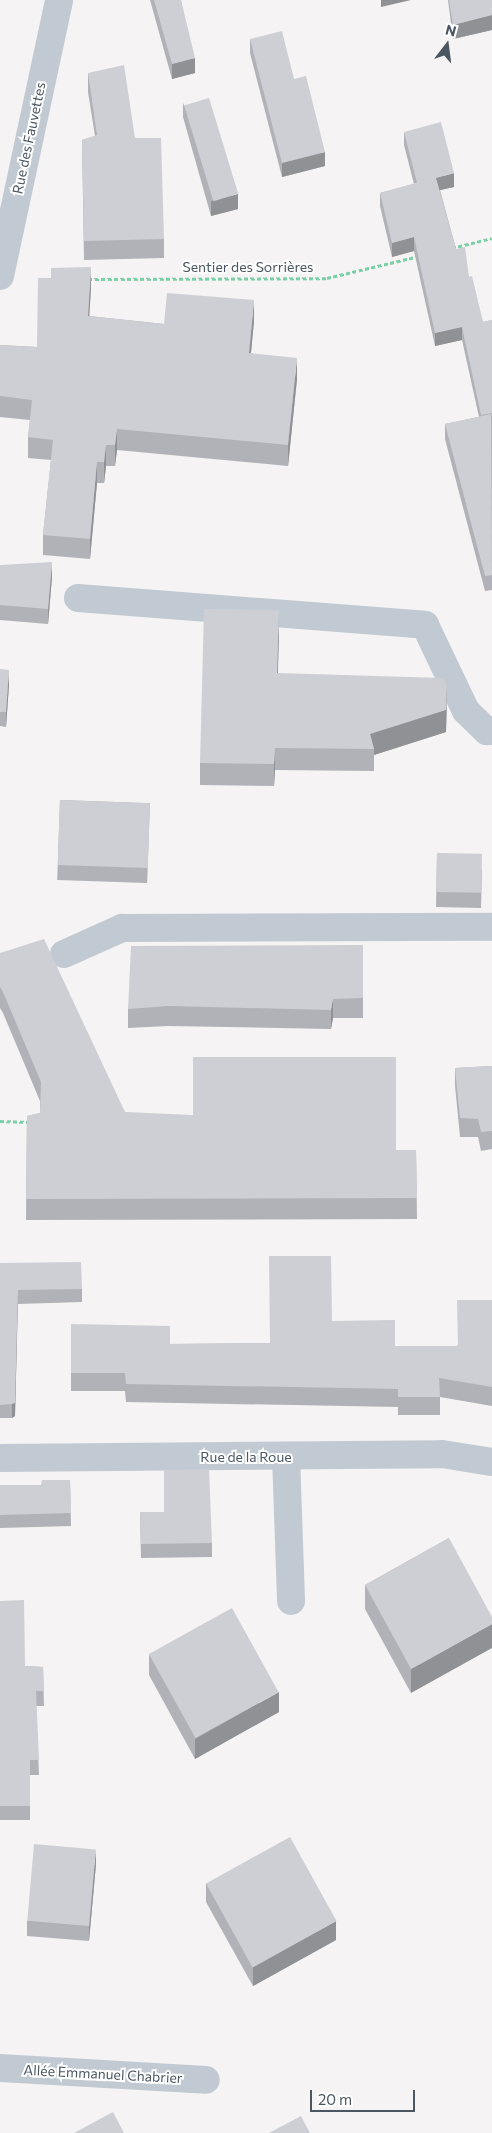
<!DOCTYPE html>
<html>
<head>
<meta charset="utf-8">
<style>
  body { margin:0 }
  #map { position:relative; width:492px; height:2133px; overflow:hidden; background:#f5f3f3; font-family:Commissioner,sans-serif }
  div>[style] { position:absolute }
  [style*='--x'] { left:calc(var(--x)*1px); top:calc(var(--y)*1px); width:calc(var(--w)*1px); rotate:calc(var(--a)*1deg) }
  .path>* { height:3px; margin-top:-1.5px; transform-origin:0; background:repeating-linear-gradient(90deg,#7ad0a6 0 4px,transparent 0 6.5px) }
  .minor>* { height:28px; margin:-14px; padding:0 14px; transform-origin:14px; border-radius:14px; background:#c1cad2 }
  .wall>* { inset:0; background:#b0b2b7; transform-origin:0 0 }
  .shaded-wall>* { inset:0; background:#909195 }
  .building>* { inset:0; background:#cdcfd5; transform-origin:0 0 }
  span { translate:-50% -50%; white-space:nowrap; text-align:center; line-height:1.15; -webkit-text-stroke:4px #fff; paint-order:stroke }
  .street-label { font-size:14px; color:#4a5661 }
  .north { position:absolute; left:422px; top:20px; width:50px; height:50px; -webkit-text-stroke:4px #fff; paint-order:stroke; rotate:15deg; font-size:14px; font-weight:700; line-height:20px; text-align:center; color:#4a5661 }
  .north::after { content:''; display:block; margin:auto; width:18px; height:22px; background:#4a5661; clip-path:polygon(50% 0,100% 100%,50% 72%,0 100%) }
  .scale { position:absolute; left:310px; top:2090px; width:105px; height:22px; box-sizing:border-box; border:2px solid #4a5661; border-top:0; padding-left:6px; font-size:15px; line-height:18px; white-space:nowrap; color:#4a5661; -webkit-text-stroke:4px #fff; paint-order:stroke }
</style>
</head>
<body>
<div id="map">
  <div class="path">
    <i style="--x:452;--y:248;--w:41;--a:-14"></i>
    <i style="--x:88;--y:279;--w:239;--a:-0.2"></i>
    <i style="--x:327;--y:278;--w:95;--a:-13.4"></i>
    <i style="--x:0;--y:1121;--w:30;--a:2"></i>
  </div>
  <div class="minor">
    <i style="--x:0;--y:276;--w:282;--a:-77.9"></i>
    <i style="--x:78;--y:598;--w:348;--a:4.4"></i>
    <i style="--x:425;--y:625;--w:95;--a:64.5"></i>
    <i style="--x:466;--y:711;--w:29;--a:44"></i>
    <i style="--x:487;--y:731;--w:5;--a:0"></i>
    <i style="--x:64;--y:954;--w:64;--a:-24.1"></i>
    <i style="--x:122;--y:928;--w:370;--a:-0.2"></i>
    <i style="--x:286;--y:1456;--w:145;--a:88"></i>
    <i style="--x:0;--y:1458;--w:442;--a:-0.5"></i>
    <i style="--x:442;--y:1454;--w:51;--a:9.1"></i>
    <i style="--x:0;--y:2068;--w:206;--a:3.3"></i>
  </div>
  <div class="wall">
    <i style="clip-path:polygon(150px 0,181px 0,195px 73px,172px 79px)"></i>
    <i style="clip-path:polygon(448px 0,492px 0,492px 30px,453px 39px)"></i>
    <i style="clip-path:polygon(250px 39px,294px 79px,325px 166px,282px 177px,250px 53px)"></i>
    <i style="clip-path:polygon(88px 73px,135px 138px,164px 239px,164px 258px,84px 260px,82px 140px,95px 136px,88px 92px)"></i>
    <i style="clip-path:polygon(183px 103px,238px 209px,211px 216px,183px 117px)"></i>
    <i style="clip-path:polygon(404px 132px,454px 187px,440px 190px,456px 249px,469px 277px,483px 322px,492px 320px,492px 590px,485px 591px,445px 439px,445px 424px,479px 417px,462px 340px,435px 346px,414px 251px,392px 257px,380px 206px,380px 193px,414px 184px,404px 145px)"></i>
    <i style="clip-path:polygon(51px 278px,91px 288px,89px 316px,164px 324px,254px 321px,251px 353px,297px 379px,288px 466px,117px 450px,115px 466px,106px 466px,104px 483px,97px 483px,90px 559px,43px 555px,43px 535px,51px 460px,28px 458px,28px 437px,30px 420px,0 417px,0 345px,37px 347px)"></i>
    <i style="clip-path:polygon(0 565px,52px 577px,48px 624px,0 620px)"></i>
    <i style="clip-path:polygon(279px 632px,278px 673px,447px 708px,446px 732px,374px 755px,374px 771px,275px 770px,274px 786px,200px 785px,200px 763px)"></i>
    <i style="clip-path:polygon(0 669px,9px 685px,6px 727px,0 726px)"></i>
    <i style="left:60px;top:800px;width:90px;height:80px;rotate:2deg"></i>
    <i style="clip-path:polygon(437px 853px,482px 869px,481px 908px,436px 907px)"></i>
    <i style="clip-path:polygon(363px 945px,363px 1018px,333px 1018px,331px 1029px,168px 1026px,128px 1028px,128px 1009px)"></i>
    <i style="clip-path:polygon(0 953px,125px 1112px,396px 1150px,416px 1150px,417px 1219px,26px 1220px,27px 1116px,40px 1113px,40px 1101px,3px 1013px,0 1008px)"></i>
    <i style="clip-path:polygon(492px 1066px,492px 1149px,481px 1151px,478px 1137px,460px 1137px,455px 1086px,455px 1068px)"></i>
    <i style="clip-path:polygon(0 1263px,82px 1289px,82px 1302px,18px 1304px,15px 1416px,12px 1418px,0 1418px)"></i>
    <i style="clip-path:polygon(492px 1300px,492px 1406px,440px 1397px,440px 1415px,398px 1415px,398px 1407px,126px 1402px,125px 1391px,71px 1391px,71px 1324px,170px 1344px,270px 1343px,332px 1321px,395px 1346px,457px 1346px)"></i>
    <i style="clip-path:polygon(70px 1480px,71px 1526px,0 1528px,0 1485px,41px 1485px)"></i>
    <i style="clip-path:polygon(140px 1512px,212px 1543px,212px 1557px,141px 1558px)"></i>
    <i style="clip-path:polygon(449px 1538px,411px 1693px,365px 1609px,365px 1585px)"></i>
    <i style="clip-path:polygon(0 1601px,25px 1666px,43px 1667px,44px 1706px,36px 1706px,39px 1775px,30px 1775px,30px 1820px,0 1820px)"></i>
    <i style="clip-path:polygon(149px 1655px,279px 1712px,195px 1759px,149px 1675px)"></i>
    <i style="clip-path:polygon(96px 1864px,89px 1941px,27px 1936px,27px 1921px)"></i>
    <i style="clip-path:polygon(206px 1883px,336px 1940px,253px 1986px,206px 1902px)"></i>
  </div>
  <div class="shaded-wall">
    <i style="clip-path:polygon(381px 0,411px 0,381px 7px)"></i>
    <i style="clip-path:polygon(492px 15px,492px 30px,453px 39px,453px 25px)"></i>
    <i style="clip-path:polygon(195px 58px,195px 73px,172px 79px,172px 64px)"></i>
    <i style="clip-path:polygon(325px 152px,325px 166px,282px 177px,282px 163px)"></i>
    <i style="clip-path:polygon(454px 173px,454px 187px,436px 191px,436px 178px)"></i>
    <i style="clip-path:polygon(238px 194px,238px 209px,211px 216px,211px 201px)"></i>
    <i style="clip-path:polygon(414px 237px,414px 251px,392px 257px,392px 243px)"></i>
    <i style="clip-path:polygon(91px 267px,91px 288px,88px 337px,88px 316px)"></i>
    <i style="clip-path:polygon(254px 300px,254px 321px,249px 373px,249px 353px)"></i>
    <i style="clip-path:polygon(471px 325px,462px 327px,462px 340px,435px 346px,435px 333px)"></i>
    <i style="clip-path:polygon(297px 358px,297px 379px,288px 466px,288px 445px)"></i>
    <i style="clip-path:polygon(117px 429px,117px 450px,115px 466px,115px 445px)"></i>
    <i style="clip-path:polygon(106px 445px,106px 466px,104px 483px,104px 462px)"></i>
    <i style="clip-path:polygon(97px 462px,97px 483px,90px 559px,90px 539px)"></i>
    <i style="clip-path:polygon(52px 562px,52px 577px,48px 624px,48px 609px)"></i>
    <i style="clip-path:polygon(279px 610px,279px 632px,277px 695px,277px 673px)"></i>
    <i style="clip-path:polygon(9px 670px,9px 685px,6px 727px,6px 712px)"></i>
    <i style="clip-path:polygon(447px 686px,446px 732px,374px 755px,374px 749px,370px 734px)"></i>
    <i style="clip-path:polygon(275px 748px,275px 770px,274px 786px,274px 764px)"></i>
    <i style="clip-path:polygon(333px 999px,333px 1018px,331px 1029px,331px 1010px)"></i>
    <i style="clip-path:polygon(18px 1290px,15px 1416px,12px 1418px,12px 1404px)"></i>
    <i style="clip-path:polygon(492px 1624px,492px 1648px,411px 1693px,411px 1669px)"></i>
    <i style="clip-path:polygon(279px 1692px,279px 1712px,195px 1759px,195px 1739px)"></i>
    <i style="clip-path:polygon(96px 1849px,96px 1864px,89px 1941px,89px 1926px)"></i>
    <i style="clip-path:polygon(336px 1921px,336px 1940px,253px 1986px,253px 1967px)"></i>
  </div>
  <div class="building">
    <i style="clip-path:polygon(154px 0,181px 0,195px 58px,172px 64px)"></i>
    <i style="clip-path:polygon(449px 0,492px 0,492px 15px,453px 25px)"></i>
    <i style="clip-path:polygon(282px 31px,294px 79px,306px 76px,325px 152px,282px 163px,250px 39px)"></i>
    <i style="clip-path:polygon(124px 65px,135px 138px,161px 138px,164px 239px,84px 241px,82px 140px,97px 135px,88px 73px)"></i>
    <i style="left:209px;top:98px;width:100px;height:26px;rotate:73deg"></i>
    <i style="clip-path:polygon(441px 122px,454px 173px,436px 178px,456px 249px,465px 247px,469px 277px,472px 276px,483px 322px,492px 320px,492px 413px,481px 415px,462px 327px,471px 325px,435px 333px,414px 237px,392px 243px,380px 193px,426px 180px,417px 183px,404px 132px)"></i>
    <i style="clip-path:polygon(91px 267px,88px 316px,164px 324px,167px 293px,254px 300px,249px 353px,297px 358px,288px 445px,117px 429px,115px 445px,106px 445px,104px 462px,97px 462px,90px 539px,43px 535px,53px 440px,28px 437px,32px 400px,0 396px,0 345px,37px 347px,38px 278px,51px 278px,51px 268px)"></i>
    <i style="clip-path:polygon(491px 414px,492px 575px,485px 576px,445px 424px)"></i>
    <i style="clip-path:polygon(52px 562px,48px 609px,0 605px,0 565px)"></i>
    <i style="clip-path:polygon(204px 609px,279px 610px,277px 673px,443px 678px,447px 686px,446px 710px,370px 734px,374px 749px,275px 748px,274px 764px,200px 763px)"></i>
    <i style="clip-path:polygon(0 669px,9px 670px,6px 712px,0 712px)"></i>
    <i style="left:60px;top:800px;width:90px;height:65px;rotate:2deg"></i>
    <i style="left:437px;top:853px;width:45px;height:39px;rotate:1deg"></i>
    <i style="clip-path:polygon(44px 939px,125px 1112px,193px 1115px,193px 1057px,396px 1057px,396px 1150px,416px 1150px,417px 1198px,26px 1199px,27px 1116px,40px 1113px,41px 1082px,3px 992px,0 987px,0 953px)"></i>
    <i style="clip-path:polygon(363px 945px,363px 998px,333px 999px,331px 1010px,168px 1006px,128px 1009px,131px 946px)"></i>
    <i style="clip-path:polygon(492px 1066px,492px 1131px,481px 1132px,478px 1119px,460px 1118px,455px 1068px)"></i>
    <i style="clip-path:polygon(269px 1256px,331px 1256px,332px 1321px,395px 1320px,395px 1346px,458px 1346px,457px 1300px,492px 1300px,492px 1387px,439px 1378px,440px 1397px,398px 1397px,398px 1389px,126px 1384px,125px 1373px,71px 1373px,71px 1324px,170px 1326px,170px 1344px,270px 1343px)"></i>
    <i style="clip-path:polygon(81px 1262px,82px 1289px,18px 1290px,15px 1403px,12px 1404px,0 1405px,0 1263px)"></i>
    <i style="clip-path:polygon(209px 1469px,212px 1543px,141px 1544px,140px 1512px,164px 1512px,164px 1470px)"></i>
    <i style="clip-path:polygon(42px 1480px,70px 1480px,71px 1513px,0 1515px,0 1485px,41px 1485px)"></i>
    <i style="clip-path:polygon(449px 1538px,492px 1617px,492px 1624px,411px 1669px,365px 1585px)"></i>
    <i style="clip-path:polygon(24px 1600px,25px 1666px,43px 1667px,44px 1691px,36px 1691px,39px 1760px,30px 1760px,30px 1806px,0 1806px,0 1601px)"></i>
    <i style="left:232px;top:1608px;width:96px;height:95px;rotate:61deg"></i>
    <i style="left:290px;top:1837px;width:96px;height:96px;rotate:61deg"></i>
    <i style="left:34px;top:1844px;width:62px;height:77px;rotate:5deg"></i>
    <i style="clip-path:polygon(113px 2112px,124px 2133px,74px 2133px)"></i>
    <i style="clip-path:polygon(301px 2116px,310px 2133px,269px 2133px)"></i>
  </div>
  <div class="street-label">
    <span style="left:29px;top:138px;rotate:-78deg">Rue des Fauvettes</span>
    <span style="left:248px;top:267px">Sentier des Sorrières</span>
    <span style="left:246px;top:1457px">Rue de la Roue</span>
    <span style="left:103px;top:2074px;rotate:3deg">Allée Emmanuel Chabrier</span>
  </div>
  <div class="north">N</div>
  <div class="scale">20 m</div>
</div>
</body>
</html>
